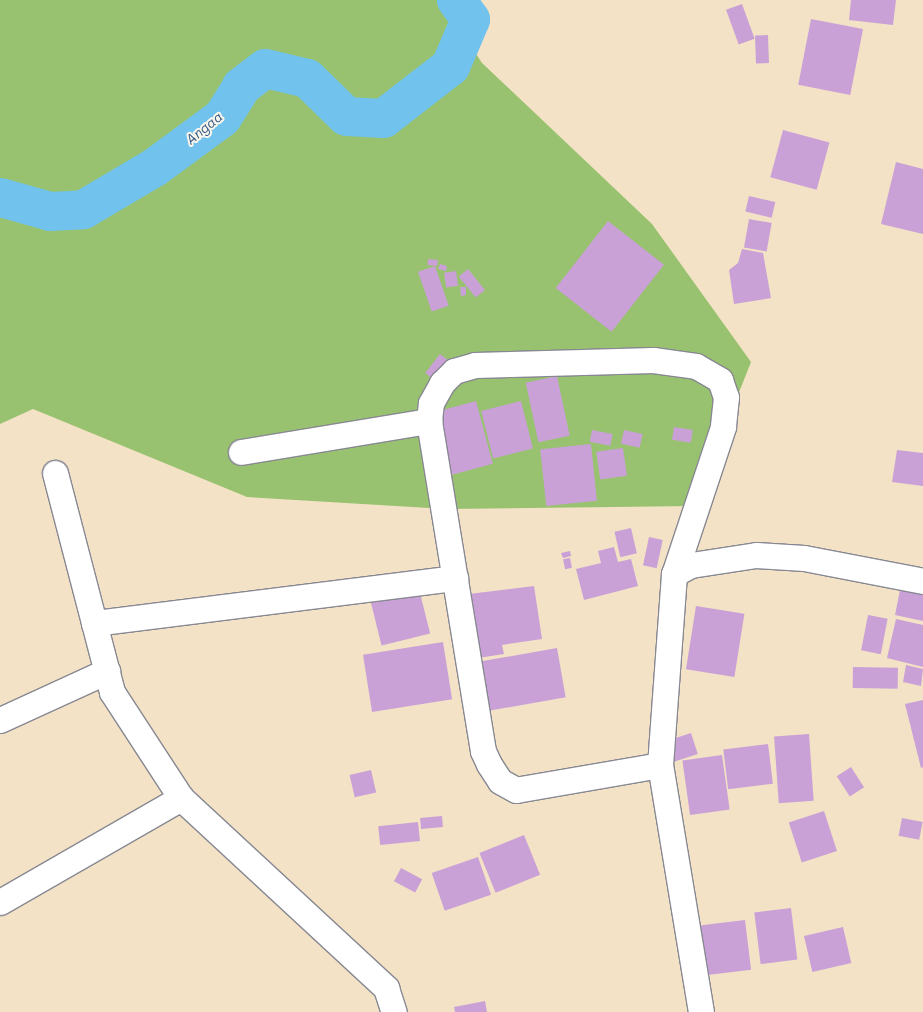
<!DOCTYPE html>
<html>
<head>
<meta charset="utf-8">
<style>
  body { margin:0 }
  #map { position:relative; width:923px; height:1012px; overflow:hidden; background:#f3e2c6; font-family:Mali,sans-serif }
  div>[style] { position:absolute }
  [style*='--x'] { left:calc(var(--x)*1px); top:calc(var(--y)*1px); width:calc(var(--w)*1px); rotate:calc(var(--a)*1deg) }
  .green>* { inset:0; background:#98c26f }
  .river>* { height:39px; margin:-19.5px; padding:0 19.5px; transform-origin:19.5px; border-radius:19.5px; background:#71c2ed }
  .building>* { inset:0; background:#c9a1d7; transform-origin:0 0 }
  .roads { filter:drop-shadow(1px 0 #878892) drop-shadow(-1px 0 #878892) drop-shadow(0 1px #878892) drop-shadow(0 -1px #878892) }
  .street>* { height:25px; margin:-12.5px; padding:0 12.5px; transform-origin:12.5px; border-radius:12.5px; background:#fff }
  span { translate:-50% -50%; white-space:nowrap; text-align:center; line-height:1.15; -webkit-text-stroke:4px #fbf7ec; paint-order:stroke }
  .water-label { font-size:14px; color:#355b89; font-style:italic }
</style>
</head>
<body>
<div id="map">
  <div class="green">
    <i style="clip-path:polygon(0 0,441px 0,482px 63px,652px 224px,751px 362px,694px 506px,446px 509px,247px 497px,33px 409px,0 424px)"></i>
  </div>
  <div class="river">
    <i style="--x:0;--y:197;--w:52;--a:15.6"></i>
    <i style="--x:50;--y:211;--w:33;--a:-3"></i>
    <i style="--x:83;--y:209;--w:82;--a:-30.6"></i>
    <i style="--x:154;--y:167;--w:84;--a:-36.3"></i>
    <i style="--x:222;--y:117;--w:36;--a:-58"></i>
    <i style="--x:241;--y:86;--w:30;--a:-37"></i>
    <i style="--x:265;--y:68;--w:43;--a:13.4"></i>
    <i style="--x:307;--y:78;--w:54;--a:44.3"></i>
    <i style="--x:346;--y:116;--w:37;--a:3"></i>
    <i style="--x:383;--y:118;--w:85;--a:-37.8"></i>
    <i style="--x:450;--y:66;--w:51;--a:-66.9"></i>
    <i style="--x:470;--y:19;--w:24;--a:-126"></i>
  </div>
  <div class="building">
    <i style="clip-path:polygon(851px 0,896px 0,893px 25px,849px 20px)"></i>
    <i style="left:742px;top:4px;width:37px;height:17px;rotate:70deg"></i>
    <i style="left:811px;top:19px;width:53px;height:67px;rotate:11deg"></i>
    <i style="left:768px;top:35px;width:28px;height:13px;rotate:88deg"></i>
    <i style="left:783px;top:130px;width:48px;height:49px;rotate:15deg"></i>
    <i style="clip-path:polygon(896px 162px,923px 169px,923px 234px,881px 224px)"></i>
    <i style="left:749px;top:196px;width:27px;height:16px;rotate:13deg"></i>
    <i style="left:749px;top:219px;width:23px;height:29px;rotate:10deg"></i>
    <i style="left:608px;top:221px;width:71px;height:85px;rotate:38deg"></i>
    <i style="clip-path:polygon(742px 249px,763px 253px,771px 298px,734px 304px,729px 270px,738px 263px)"></i>
    <i style="left:428px;top:259px;width:10px;height:6px;rotate:6deg"></i>
    <i style="clip-path:polygon(440px 264px,447px 266px,446px 271px,438px 269px)"></i>
    <i style="left:435px;top:266px;width:42px;height:18px;rotate:71deg"></i>
    <i style="left:468px;top:269px;width:27px;height:12px;rotate:51deg"></i>
    <i style="left:456px;top:271px;width:15px;height:12px;rotate:82deg"></i>
    <i style="clip-path:polygon(460px 287px,466px 287px,466px 295px,461px 296px)"></i>
    <i style="left:440px;top:354px;width:11px;height:24px;rotate:38deg"></i>
    <i style="left:557px;top:376px;width:61px;height:32px;rotate:78deg"></i>
    <i style="left:476px;top:401px;width:65px;height:46px;rotate:75deg"></i>
    <i style="left:521px;top:401px;width:49px;height:41px;rotate:76deg"></i>
    <i style="left:674px;top:427px;width:19px;height:13px;rotate:9deg"></i>
    <i style="left:592px;top:430px;width:21px;height:12px;rotate:11deg"></i>
    <i style="left:624px;top:430px;width:19px;height:14px;rotate:12deg"></i>
    <i style="left:591px;top:444px;width:57px;height:51px;rotate:84deg"></i>
    <i style="left:623px;top:448px;width:28px;height:27px;rotate:82deg"></i>
    <i style="clip-path:polygon(897px 450px,923px 453px,923px 486px,892px 482px)"></i>
    <i style="left:631px;top:528px;width:26px;height:17px;rotate:77deg"></i>
    <i style="left:649px;top:537px;width:14px;height:29px;rotate:12deg"></i>
    <i style="clip-path:polygon(614px 547px,618px 562px,631px 559px,638px 586px,584px 600px,576px 569px,601px 563px,598px 551px)"></i>
    <i style="clip-path:polygon(570px 551px,571px 556px,563px 558px,561px 553px)"></i>
    <i style="left:570px;top:558px;width:10px;height:7px;rotate:79deg"></i>
    <i style="clip-path:polygon(902px 580px,923px 585px,923px 621px,895px 615px)"></i>
    <i style="left:418px;top:585px;width:50px;height:50px;rotate:76deg"></i>
    <i style="clip-path:polygon(534px 586px,542px 639px,502px 645px,504px 654px,478px 658px,469px 594px)"></i>
    <i style="left:696px;top:606px;width:49px;height:64px;rotate:9deg"></i>
    <i style="left:868px;top:615px;width:20px;height:36px;rotate:11deg"></i>
    <i style="clip-path:polygon(896px 619px,923px 625px,923px 667px,887px 658px)"></i>
    <i style="left:443px;top:642px;width:58px;height:81px;rotate:81deg"></i>
    <i style="left:557px;top:648px;width:50px;height:84px;rotate:80deg"></i>
    <i style="clip-path:polygon(906px 665px,923px 669px,921px 686px,903px 682px)"></i>
    <i style="left:853px;top:667px;width:45px;height:21px;rotate:1deg"></i>
    <i style="clip-path:polygon(923px 700px,923px 767px,921px 768px,905px 704px)"></i>
    <i style="left:691px;top:733px;width:22px;height:25px;rotate:72deg"></i>
    <i style="left:809px;top:734px;width:67px;height:35px;rotate:86deg"></i>
    <i style="left:768px;top:744px;width:40px;height:45px;rotate:83deg"></i>
    <i style="left:722px;top:755px;width:55px;height:40px;rotate:82deg"></i>
    <i style="left:851px;top:767px;width:24px;height:17px;rotate:57deg"></i>
    <i style="left:371px;top:770px;width:23px;height:22px;rotate:77deg"></i>
    <i style="left:824px;top:811px;width:42px;height:37px;rotate:72deg"></i>
    <i style="left:442px;top:816px;width:11px;height:22px;rotate:85deg"></i>
    <i style="left:902px;top:818px;width:21px;height:18px;rotate:11deg"></i>
    <i style="left:418px;top:822px;width:19px;height:40px;rotate:84deg"></i>
    <i style="left:524px;top:835px;width:43px;height:48px;rotate:68deg"></i>
    <i style="left:478px;top:857px;width:40px;height:49px;rotate:71deg"></i>
    <i style="left:401px;top:868px;width:24px;height:15px;rotate:28deg"></i>
    <i style="left:791px;top:908px;width:52px;height:37px;rotate:83deg"></i>
    <i style="left:745px;top:920px;width:50px;height:50px;rotate:83deg"></i>
    <i style="left:843px;top:927px;width:37px;height:40px;rotate:77deg"></i>
    <i style="clip-path:polygon(485px 1001px,487px 1012px,455px 1012px,454px 1007px)"></i>
  </div>
  <div class="roads">
    <div class="street">
      <i style="--x:241;--y:452;--w:191;--a:-9.4"></i>
      <i style="--x:55;--y:473;--w:226;--a:75.4"></i>
      <i style="--x:112;--y:692;--w:126;--a:56.9"></i>
      <i style="--x:181;--y:798;--w:280;--a:42.8"></i>
      <i style="--x:386;--y:988;--w:25;--a:72"></i>
      <i style="--x:94;--y:623;--w:364;--a:-7.1"></i>
      <i style="--x:0;--y:720;--w:118;--a:-24.6"></i>
      <i style="--x:660;--y:765;--w:146;--a:170.2"></i>
      <i style="--x:516;--y:790;--w:18;--a:-151"></i>
      <i style="--x:500;--y:781;--w:20;--a:-123"></i>
      <i style="--x:489;--y:764;--w:14;--a:-115"></i>
      <i style="--x:483;--y:751;--w:334;--a:-99.3"></i>
      <i style="--x:429;--y:421;--w:18;--a:-84"></i>
      <i style="--x:431;--y:403;--w:23;--a:-61"></i>
      <i style="--x:442;--y:383;--w:17;--a:-45"></i>
      <i style="--x:454;--y:371;--w:22;--a:-16"></i>
      <i style="--x:475;--y:365;--w:178;--a:-1.6"></i>
      <i style="--x:653;--y:360;--w:43;--a:7.9"></i>
      <i style="--x:696;--y:366;--w:28;--a:30"></i>
      <i style="--x:720;--y:380;--w:18;--a:71"></i>
      <i style="--x:726;--y:397;--w:30;--a:96"></i>
      <i style="--x:723;--y:427;--w:155;--a:108.4"></i>
      <i style="--x:0;--y:902;--w:209;--a:-29.9"></i>
      <i style="--x:701;--y:1012;--w:250;--a:-99.4"></i>
      <i style="--x:660;--y:765;--w:192;--a:-85.8"></i>
      <i style="--x:674;--y:574;--w:19;--a:-28"></i>
      <i style="--x:691;--y:565;--w:66;--a:-8.7"></i>
      <i style="--x:756;--y:555;--w:48;--a:3.6"></i>
      <i style="--x:804;--y:558;--w:121;--a:10.9"></i>
    </div>
  </div>
  <div class="water-label">
    <span style="left:204px;top:128px;rotate:-39deg">Angaa</span>
  </div>
</div>
</body>
</html>
